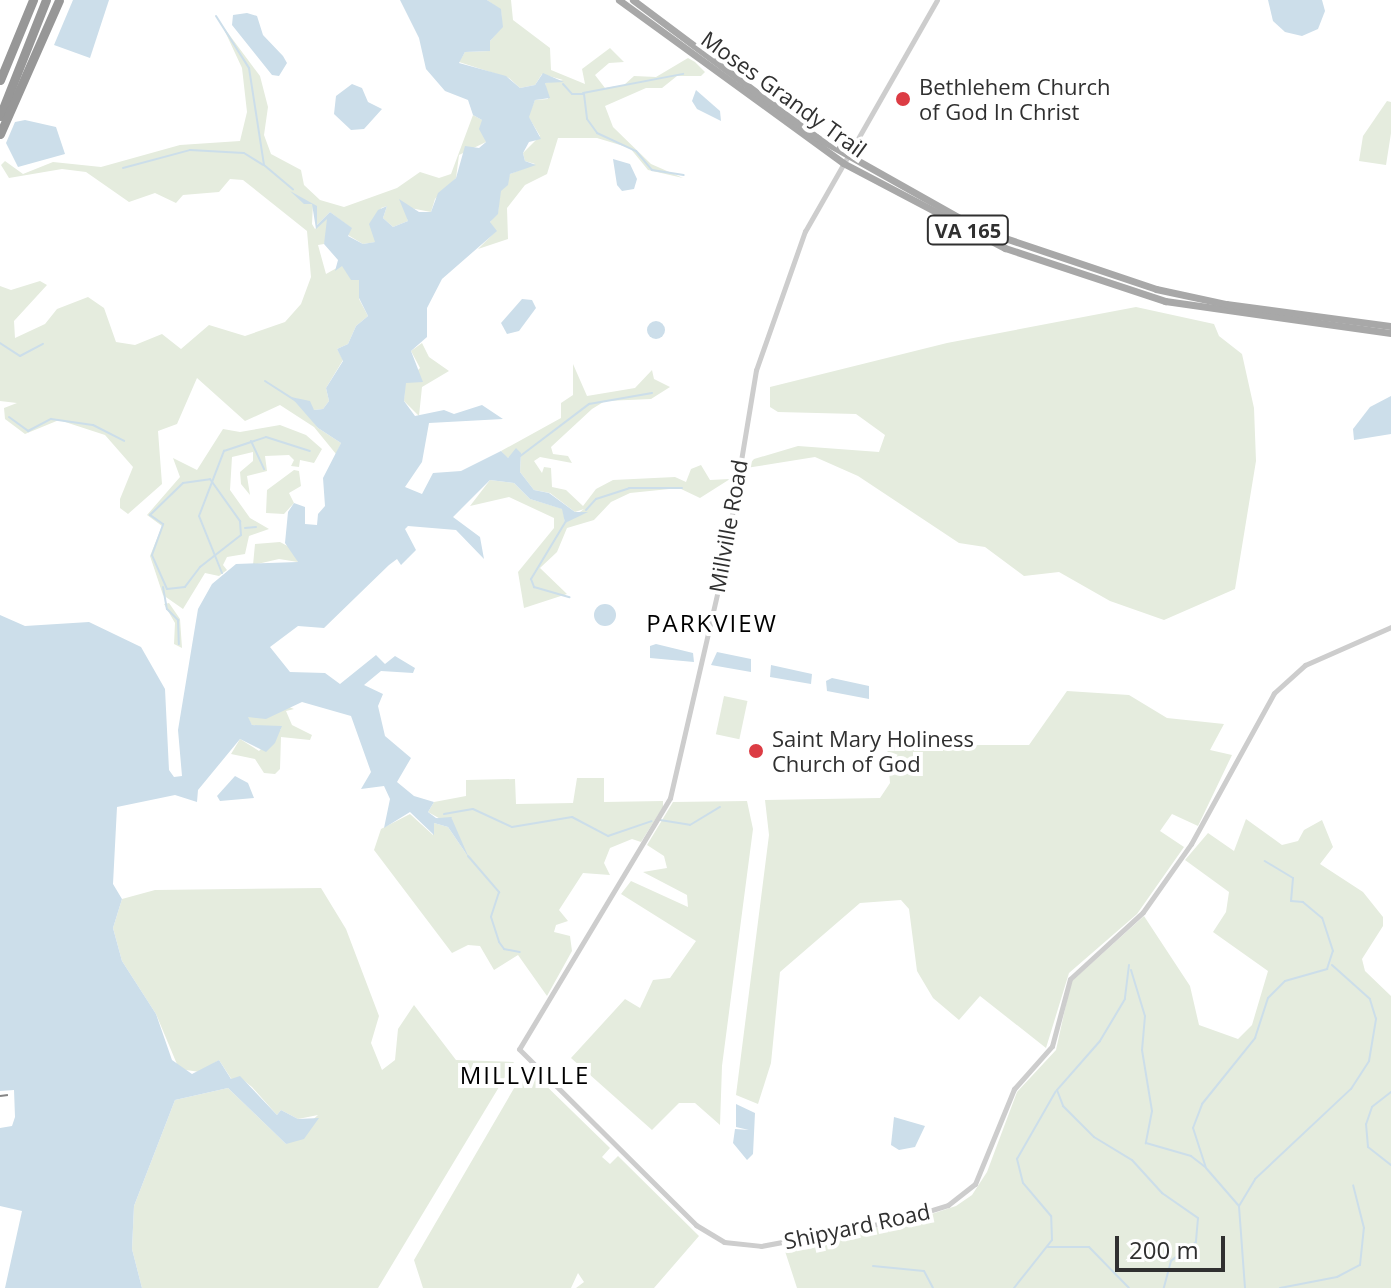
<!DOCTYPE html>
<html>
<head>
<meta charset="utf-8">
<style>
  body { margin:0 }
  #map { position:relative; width:1391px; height:1288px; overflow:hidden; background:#fff; font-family:"Open Sans",sans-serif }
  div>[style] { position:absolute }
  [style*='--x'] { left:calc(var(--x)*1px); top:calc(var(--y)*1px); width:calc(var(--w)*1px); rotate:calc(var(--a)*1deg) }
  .green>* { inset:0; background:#e5ecde; transform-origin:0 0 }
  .water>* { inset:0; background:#ccdeea }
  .round { border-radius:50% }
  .stream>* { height:2px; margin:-1px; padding:0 1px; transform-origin:1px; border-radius:1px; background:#ccdeea }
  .tertiary>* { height:5px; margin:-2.5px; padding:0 2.5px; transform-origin:2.5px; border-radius:2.5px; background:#cdcdcd }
  .primary>* { height:7px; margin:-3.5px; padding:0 3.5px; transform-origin:3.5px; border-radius:3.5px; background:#a8a8a8 }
  .motorway>* { height:9px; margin:-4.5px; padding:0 4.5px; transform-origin:4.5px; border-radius:4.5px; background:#979797 }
  .rail>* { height:2px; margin-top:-1px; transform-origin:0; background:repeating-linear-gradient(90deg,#858585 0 8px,transparent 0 14px) }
  .dots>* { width:22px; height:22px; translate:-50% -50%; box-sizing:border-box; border:4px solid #fff; border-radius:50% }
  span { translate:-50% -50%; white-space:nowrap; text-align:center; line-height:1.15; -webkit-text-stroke:8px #fff; paint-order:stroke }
  .shield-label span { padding:2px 6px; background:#fff; border:2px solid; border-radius:6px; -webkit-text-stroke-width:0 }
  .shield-label { font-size:20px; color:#303030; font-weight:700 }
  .poi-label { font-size:22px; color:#303030 }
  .left { translate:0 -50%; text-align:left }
  .street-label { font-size:22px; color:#303030 }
  .neighbourhood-label { font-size:24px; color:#000; letter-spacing:2px }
  .scale { position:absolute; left:1115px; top:1236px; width:110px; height:36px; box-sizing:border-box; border:4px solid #303030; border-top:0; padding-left:10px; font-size:24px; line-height:28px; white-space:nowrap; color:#303030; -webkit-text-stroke:6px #fff; paint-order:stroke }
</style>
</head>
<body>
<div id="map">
  <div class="green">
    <i style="clip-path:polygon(487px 0,511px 0,513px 20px,550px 48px,551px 70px,585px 84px,582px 69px,610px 48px,624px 62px,609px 63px,595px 75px,605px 88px,624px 85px,634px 76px,656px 77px,688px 58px,695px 62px,705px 72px,701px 76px,677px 76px,662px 88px,646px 88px,605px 106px,613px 127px,651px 164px,683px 178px,648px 170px,630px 148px,597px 138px,558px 138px,547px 174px,525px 185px,507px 208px,508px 239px,478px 249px,494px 233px,490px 222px,498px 212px,500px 191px,510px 174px,535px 164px,525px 161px,523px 153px,540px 136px,528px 116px,535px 100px,548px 99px,545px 83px,563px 80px,542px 74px,535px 85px,520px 88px,509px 78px,459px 62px,465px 52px,490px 51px,490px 41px,502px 27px,501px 10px)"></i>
    <i style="clip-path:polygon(222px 25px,260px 76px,268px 107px,264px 135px,271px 154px,301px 170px,304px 185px,320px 200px,344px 207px,397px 188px,420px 172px,439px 178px,451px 174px,473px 115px,482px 120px,486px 142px,459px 155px,456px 178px,435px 199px,431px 212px,405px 207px,408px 221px,393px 227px,383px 218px,387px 206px,381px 208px,376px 242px,363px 244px,348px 235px,351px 228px,330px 212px,317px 225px,313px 204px,312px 224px,315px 229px,327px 218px,329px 231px,324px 244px,318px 245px,326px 274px,342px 265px,359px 280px,359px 299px,368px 316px,356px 326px,348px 344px,337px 349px,343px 360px,326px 388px,329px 401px,323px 409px,314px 410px,296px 398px,318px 428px,341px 443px,336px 454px,314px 427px,280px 405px,245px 421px,197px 378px,177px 424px,158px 431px,162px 484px,128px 514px,120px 508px,120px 499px,133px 467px,105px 435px,59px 420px,25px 434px,5px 419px,4px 408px,17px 403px,0 401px,0 286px,11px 290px,40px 281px,47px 285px,14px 321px,15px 338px,45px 324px,57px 309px,88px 297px,104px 308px,116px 342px,135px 345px,162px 334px,181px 349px,209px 325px,245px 336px,285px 322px,301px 304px,311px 277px,307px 231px,243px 180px,230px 179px,219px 192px,183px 195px,176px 203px,155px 193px,129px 202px,86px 172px,62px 169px,9px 178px,1px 165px,5px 161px,23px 174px,53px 162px,101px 167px,180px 145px,240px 141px,247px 112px,242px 68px)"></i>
    <i style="clip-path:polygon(1387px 101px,1391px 102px,1391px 133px,1386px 165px,1359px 161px,1363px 136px)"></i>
    <i style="clip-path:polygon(1136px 307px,1214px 324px,1219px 336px,1242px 354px,1254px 408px,1256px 461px,1235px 589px,1164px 620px,1110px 601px,1059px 572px,1024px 576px,985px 547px,959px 543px,858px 476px,815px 457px,746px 468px,754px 459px,798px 446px,879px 452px,885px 435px,856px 414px,778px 412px,770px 407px,770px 387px,947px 343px)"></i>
    <i style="clip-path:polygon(422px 343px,429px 357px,449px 371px,422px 387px,419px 416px,404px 401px,405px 383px,420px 368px,411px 351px)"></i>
    <i style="clip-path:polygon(573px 364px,587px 396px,635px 388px,652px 370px,654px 379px,670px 387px,651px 399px,605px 401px,592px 409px,551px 447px,553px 454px,568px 456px,572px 463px,540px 457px,534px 461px,542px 473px,544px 467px,551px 468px,552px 487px,566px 490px,583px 506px,596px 489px,613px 480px,675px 477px,686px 482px,691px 469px,701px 465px,710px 480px,730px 479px,700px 498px,679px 488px,630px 493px,611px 502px,594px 520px,567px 528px,557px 552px,540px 568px,567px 594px,524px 608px,518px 572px,554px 528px,554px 518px,509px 497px,470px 506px,490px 480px,514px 483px,530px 499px,563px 509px,565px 523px,584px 509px,575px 512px,550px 493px,534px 490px,520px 472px,521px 454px,507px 458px,501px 451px,561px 418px,561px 403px,573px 395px)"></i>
    <i style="clip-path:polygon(280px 425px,306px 435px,322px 449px,314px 463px,300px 460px,299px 467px,291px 466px,294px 460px,289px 455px,265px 456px,267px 471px,247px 476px,250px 495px,241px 484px,240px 472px,253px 461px,253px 452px,232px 457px,230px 490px,250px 518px,269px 529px,249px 536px,245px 554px,227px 557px,223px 565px,227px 570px,219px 576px,205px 573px,183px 609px,163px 595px,150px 556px,162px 526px,147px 515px,180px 477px,173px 458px,197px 470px,223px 429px,240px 432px)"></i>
    <i style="clip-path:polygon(294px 470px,299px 471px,301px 486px,289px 493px,294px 503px,284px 514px,266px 513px,267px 490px)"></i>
    <i style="clip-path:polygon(280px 542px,293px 549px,298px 562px,279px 559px,253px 565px,255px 544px)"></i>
    <i style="clip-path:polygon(169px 603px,180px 619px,182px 648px,174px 644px,175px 623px,164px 604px)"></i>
    <i style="clip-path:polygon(1067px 691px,1129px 695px,1167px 718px,1224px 724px,1210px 750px,1232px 755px,1198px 826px,1172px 814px,1160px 831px,1184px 847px,1137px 914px,1069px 973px,1046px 1048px,980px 996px,959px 1020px,933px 998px,917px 971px,909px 909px,901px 900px,860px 903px,780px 972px,771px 1063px,758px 1104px,736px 1095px,769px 835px,765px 800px,880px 798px,890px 783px,887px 745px,1029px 745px)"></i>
    <i style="left:724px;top:696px;width:24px;height:39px;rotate:12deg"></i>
    <i style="clip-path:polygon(289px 707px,294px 709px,286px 711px,292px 725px,312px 735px,310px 740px,281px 737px,280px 769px,275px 774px,264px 773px,255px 759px,231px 754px,240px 739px,259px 751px,281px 729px,252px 725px,247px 717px)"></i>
    <i style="clip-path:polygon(577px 778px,604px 778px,604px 802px,663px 801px,663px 807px,641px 842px,632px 839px,610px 848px,604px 863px,610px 875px,583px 873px,559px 910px,568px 921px,556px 925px,554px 932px,570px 936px,572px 951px,547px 996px,518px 955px,494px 970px,480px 946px,468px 945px,452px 953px,374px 850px,381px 829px,410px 814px,433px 835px,434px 823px,448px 827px,467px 855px,453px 826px,428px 812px,434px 802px,466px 796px,466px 780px,515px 779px,516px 804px,573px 803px)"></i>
    <i style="clip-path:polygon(747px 801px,753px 829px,722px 1066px,720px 1125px,695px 1103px,679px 1103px,652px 1130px,571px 1058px,625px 999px,640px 1008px,653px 980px,670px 978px,696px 941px,621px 894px,631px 881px,688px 907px,687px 895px,643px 872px,667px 868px,664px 856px,647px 845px,673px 802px)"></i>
    <i style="clip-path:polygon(1246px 819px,1282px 845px,1298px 841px,1304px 830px,1322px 820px,1333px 847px,1320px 864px,1363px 892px,1383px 917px,1383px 926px,1362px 959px,1365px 971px,1391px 996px,1391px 1288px,797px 1288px,783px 1245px,907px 1222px,956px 1206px,972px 1195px,987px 1172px,1017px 1092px,1056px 1050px,1071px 982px,1144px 916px,1190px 986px,1199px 1025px,1238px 1039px,1252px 1025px,1268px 971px,1213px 932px,1226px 912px,1229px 892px,1185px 860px,1208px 833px,1234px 851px)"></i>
    <i style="clip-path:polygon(321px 888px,346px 929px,379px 1016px,371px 1043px,382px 1070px,395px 1060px,398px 1029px,414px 1005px,456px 1060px,514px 1062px,378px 1288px,142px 1288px,132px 1249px,134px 1206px,175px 1100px,228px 1088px,286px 1144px,318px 1115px,298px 1119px,281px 1110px,277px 1115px,252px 1087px,242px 1079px,232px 1080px,219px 1060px,200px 1072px,179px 1069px,156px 1014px,122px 961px,113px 928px,122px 899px,155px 890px)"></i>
    <i style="clip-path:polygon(533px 1073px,610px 1148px,602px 1157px,610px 1164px,618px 1156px,699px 1236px,654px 1288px,576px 1288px,584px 1282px,578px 1273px,571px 1288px,423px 1288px,414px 1260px,520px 1078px)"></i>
  </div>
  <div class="water">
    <i style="clip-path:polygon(73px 0,109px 0,90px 58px,54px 45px)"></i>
    <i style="clip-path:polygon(400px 0,487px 0,501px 9px,503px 27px,490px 41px,490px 51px,465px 52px,459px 63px,506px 76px,520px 88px,535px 85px,543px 73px,564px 82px,545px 83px,550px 98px,535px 100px,529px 117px,541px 139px,529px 142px,523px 153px,525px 161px,536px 165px,510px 174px,508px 185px,501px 191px,498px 214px,490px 222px,497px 231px,442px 279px,427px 308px,427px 337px,411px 351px,423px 382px,406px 383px,404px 401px,415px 416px,444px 410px,454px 414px,482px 405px,503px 419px,429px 423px,422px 462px,405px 487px,422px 494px,433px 473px,461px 471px,501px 451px,508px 458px,516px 448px,521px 453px,520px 472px,534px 490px,549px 493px,575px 512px,588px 512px,565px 523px,562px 509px,530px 499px,514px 483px,490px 480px,453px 517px,480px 537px,484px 559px,456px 530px,408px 526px,405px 529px,416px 550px,401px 565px,397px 559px,389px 565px,324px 628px,298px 626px,270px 647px,290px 672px,325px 673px,340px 684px,376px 655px,385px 664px,395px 656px,415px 668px,413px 673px,381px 671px,364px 685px,383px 694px,378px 706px,385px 736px,411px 758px,397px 782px,414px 796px,434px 802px,428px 812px,436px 818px,452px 819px,469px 858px,448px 827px,434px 823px,434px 835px,410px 812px,384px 828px,390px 799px,384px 786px,361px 789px,371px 772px,351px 716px,302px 702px,266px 719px,248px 717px,252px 725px,282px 726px,275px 743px,266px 752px,240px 739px,198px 790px,197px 802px,175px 795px,117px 807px,113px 884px,122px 899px,113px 928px,122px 961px,156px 1014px,172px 1060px,192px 1074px,219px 1060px,231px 1079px,240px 1076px,277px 1115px,281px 1110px,298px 1119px,319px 1118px,304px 1139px,286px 1144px,228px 1088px,175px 1100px,134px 1206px,132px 1249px,142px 1288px,5px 1288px,22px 1211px,0 1206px,0 1128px,12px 1126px,15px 1117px,14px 1090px,0 1091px,0 615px,25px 626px,89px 622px,141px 647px,165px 689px,169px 770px,174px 777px,182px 776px,178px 730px,198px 609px,212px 584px,236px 564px,298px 562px,285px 543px,288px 512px,294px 503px,305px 507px,305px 524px,317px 525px,318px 514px,325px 506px,323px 478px,341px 443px,318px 428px,291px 397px,310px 401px,314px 410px,323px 409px,329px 401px,326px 388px,343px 361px,337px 349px,348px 344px,356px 326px,368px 316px,359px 298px,359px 280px,351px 280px,342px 266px,335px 271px,338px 260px,324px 244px,327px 219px,316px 229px,312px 204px,304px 204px,290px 191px,317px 206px,317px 225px,330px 212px,352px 228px,348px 236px,363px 244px,375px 242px,369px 224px,378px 210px,387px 206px,383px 218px,393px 227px,408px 221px,399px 199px,419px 212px,431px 212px,438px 193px,456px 178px,465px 146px,479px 148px,486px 142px,479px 129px,482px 120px,473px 115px,468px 100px,445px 91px,426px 69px,419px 38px)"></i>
    <i style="clip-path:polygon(1268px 0,1322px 0,1325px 11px,1318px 29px,1302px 36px,1285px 32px,1273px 21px)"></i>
    <i style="clip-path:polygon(247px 13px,257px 16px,263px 35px,283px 56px,287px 63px,279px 76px,272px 75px,232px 25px,233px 15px)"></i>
    <i style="clip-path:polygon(352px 84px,362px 88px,368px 102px,382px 109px,364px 129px,351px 130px,334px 114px,336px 96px)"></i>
    <i style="clip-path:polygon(696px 90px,720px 111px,721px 121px,697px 109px,692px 101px)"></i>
    <i style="clip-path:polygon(25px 120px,56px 127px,65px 154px,18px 167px,6px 143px,15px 122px)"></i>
    <i style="clip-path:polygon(613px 159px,630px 164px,637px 179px,634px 189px,622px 191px,617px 185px)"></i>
    <i style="clip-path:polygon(522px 299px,532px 300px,536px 308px,519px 331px,507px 334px,501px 323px)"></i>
    <i class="round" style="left:647px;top:321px;width:18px;height:18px"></i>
    <i style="clip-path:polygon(1391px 396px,1391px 434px,1354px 440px,1353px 429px,1370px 407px)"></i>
    <i class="round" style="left:594px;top:604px;width:22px;height:22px"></i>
    <i style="clip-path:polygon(656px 644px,693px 653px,694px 662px,650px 658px,650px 646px)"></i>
    <i style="clip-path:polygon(717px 652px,751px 659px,751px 672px,711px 665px)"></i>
    <i style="clip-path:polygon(771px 665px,812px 674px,811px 684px,770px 677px)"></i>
    <i style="clip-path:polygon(832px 678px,869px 686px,869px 699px,827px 691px,826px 681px)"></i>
    <i style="clip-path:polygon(235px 776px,248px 783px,254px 798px,220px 801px,217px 796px)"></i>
    <i style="clip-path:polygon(736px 1104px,755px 1113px,753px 1154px,747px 1160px,733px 1143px,735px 1129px,749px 1130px,736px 1127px)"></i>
    <i style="clip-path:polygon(894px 1117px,925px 1126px,915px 1147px,899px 1150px,891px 1145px)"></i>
  </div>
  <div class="stream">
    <i style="--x:216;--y:16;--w:62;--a:57.6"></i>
    <i style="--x:249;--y:68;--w:98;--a:81.2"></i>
    <i style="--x:264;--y:165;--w:38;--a:40"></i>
    <i style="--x:563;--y:84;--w:13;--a:48"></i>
    <i style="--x:572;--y:94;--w:12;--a:0"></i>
    <i style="--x:584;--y:94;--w:25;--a:83"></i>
    <i style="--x:587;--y:119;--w:17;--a:54"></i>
    <i style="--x:597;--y:133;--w:43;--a:24.8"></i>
    <i style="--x:636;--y:151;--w:25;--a:50"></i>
    <i style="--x:652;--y:170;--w:32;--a:9"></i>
    <i style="--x:583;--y:93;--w:102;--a:-10.8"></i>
    <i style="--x:123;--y:168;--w:69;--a:-15"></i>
    <i style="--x:190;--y:150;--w:54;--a:3.2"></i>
    <i style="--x:244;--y:153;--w:22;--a:32"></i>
    <i style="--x:0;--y:343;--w:24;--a:33"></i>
    <i style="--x:20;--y:356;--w:26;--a:-28"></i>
    <i style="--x:265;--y:381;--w:46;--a:32.7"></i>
    <i style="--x:9;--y:417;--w:24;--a:36"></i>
    <i style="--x:28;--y:431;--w:26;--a:-28"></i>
    <i style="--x:51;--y:419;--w:42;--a:8.1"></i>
    <i style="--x:93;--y:425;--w:35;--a:27"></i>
    <i style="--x:251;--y:441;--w:31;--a:65"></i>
    <i style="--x:519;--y:457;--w:88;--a:-37.1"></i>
    <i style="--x:589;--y:404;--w:64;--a:-9.9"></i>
    <i style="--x:210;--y:479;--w:52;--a:54.5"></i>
    <i style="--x:240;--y:521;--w:14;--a:86"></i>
    <i style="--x:241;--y:535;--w:52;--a:142"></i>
    <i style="--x:200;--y:567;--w:25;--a:127"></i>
    <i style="--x:185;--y:587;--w:18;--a:174"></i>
    <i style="--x:167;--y:589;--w:37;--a:-114"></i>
    <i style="--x:152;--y:555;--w:33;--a:-70"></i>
    <i style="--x:163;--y:524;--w:16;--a:-145"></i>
    <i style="--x:150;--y:515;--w:46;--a:-44.1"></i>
    <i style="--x:183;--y:483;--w:27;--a:-8"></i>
    <i style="--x:586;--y:510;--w:15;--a:-48"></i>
    <i style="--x:596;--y:499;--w:35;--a:-18"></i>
    <i style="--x:629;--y:488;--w:53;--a:0"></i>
    <i style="--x:566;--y:521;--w:68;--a:121.1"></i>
    <i style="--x:531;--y:579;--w:9;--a:69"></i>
    <i style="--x:534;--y:587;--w:37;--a:16"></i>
    <i style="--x:245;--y:528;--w:11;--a:-5"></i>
    <i style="--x:222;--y:573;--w:61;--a:-112"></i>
    <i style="--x:199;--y:516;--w:70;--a:-69"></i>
    <i style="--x:224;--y:451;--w:44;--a:-18.4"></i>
    <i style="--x:266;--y:437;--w:46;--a:17.7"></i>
    <i style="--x:163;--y:587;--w:22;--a:80"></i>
    <i style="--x:167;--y:609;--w:16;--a:45"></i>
    <i style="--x:178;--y:620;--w:24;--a:88"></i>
    <i style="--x:444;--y:814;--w:29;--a:-10"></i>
    <i style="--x:473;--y:809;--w:43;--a:24.8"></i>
    <i style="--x:512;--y:827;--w:61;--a:-9.5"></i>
    <i style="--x:572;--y:817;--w:41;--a:27.8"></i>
    <i style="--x:608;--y:836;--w:46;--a:-18.8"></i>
    <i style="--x:439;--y:819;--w:12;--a:-5"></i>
    <i style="--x:660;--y:820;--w:30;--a:9"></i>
    <i style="--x:690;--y:825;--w:35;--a:-31"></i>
    <i style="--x:468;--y:856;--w:48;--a:49.3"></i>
    <i style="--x:499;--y:892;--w:26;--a:108"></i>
    <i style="--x:491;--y:917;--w:26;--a:72"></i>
    <i style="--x:499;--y:942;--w:9;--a:54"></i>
    <i style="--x:504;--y:949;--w:16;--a:11"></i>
    <i style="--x:1129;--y:965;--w:34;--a:97"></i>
    <i style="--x:1125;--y:999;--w:49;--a:120.8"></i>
    <i style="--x:1100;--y:1041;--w:65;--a:131.3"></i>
    <i style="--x:1057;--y:1090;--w:17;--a:69"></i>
    <i style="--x:1063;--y:1106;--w:44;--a:45"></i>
    <i style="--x:1094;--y:1137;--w:44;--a:31.2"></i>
    <i style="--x:1132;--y:1160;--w:45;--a:47.7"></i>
    <i style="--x:1162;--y:1193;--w:44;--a:34.8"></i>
    <i style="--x:1198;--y:1218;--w:24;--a:95"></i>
    <i style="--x:1196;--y:1242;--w:31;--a:143"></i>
    <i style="--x:1171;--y:1261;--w:28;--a:105"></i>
    <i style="--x:1131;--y:970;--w:48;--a:73.1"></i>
    <i style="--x:1145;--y:1016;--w:34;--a:95"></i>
    <i style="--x:1142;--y:1050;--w:62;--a:80.7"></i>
    <i style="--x:1152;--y:1111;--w:33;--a:101"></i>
    <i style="--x:1146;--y:1143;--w:47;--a:16.1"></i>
    <i style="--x:1191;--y:1156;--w:18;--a:38"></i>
    <i style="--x:1391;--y:1092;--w:24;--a:142"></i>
    <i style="--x:1372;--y:1107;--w:18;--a:109"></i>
    <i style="--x:1366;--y:1124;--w:23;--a:85"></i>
    <i style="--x:1368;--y:1147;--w:29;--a:38"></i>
    <i style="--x:1239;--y:1206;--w:31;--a:-59"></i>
    <i style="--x:1255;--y:1179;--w:132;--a:-43.2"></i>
    <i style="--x:1351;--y:1089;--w:33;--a:-57"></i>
    <i style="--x:1369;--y:1061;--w:43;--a:-80.5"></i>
    <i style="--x:1376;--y:1019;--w:21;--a:-107"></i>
    <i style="--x:1370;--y:999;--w:51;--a:-138.2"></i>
    <i style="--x:1048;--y:1247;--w:41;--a:0"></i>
    <i style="--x:1089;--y:1247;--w:57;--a:45.7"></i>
    <i style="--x:873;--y:1266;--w:51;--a:5.6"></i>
    <i style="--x:924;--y:1271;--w:19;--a:62"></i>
    <i style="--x:1014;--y:1288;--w:61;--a:-51.6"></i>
    <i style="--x:1052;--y:1240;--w:24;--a:-92"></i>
    <i style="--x:1051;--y:1216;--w:43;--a:-130.3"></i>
    <i style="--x:1023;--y:1183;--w:25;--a:-104"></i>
    <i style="--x:1017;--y:1159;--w:78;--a:-60.2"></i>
    <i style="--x:1245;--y:1288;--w:82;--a:-94.2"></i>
    <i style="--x:1239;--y:1206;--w:50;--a:-131"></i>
    <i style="--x:1206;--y:1168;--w:42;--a:-108"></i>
    <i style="--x:1193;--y:1128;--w:26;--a:-69"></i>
    <i style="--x:1202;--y:1104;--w:85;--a:-51.2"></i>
    <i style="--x:1255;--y:1038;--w:42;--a:-72"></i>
    <i style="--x:1268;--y:998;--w:24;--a:-45"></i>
    <i style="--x:1285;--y:981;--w:44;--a:-15.9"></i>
    <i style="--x:1327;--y:969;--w:19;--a:-72"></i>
    <i style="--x:1333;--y:951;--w:35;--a:-108"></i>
    <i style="--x:1322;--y:918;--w:25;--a:-140"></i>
    <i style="--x:1303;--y:902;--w:12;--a:-175"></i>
    <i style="--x:1291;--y:901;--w:23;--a:-85"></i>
    <i style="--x:1293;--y:878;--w:33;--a:-149"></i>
    <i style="--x:1280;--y:1288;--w:58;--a:-10.9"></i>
    <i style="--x:1337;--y:1277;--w:26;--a:-28"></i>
    <i style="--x:1360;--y:1265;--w:37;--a:-84"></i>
    <i style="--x:1364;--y:1228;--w:44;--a:-104.3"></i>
  </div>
  <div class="tertiary">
    <i style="--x:937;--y:0;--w:266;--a:119.7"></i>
    <i style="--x:805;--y:231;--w:147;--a:109.4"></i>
    <i style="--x:756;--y:370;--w:197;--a:99.4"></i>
    <i style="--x:724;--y:564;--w:240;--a:103"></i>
    <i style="--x:670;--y:798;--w:293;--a:121"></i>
    <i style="--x:519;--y:1049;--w:250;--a:44.8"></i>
    <i style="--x:696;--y:1225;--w:33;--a:31"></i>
    <i style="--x:724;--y:1242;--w:37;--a:6"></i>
    <i style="--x:761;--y:1246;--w:141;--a:-10.6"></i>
    <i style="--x:900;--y:1220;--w:50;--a:-17.4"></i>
    <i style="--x:948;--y:1205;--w:34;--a:-38"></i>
    <i style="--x:975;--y:1184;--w:103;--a:-67.7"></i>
    <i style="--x:1014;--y:1089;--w:57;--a:-48.5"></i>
    <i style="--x:1052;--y:1046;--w:69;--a:-75"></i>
    <i style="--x:1070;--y:979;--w:99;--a:-42.5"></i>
    <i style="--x:1143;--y:912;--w:83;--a:-54.8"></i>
    <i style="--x:1191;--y:844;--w:172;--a:-61.2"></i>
    <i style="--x:1274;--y:693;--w:42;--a:-42.1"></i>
    <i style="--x:1305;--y:665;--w:94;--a:-23.8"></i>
  </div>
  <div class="primary">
    <i style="--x:619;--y:0;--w:277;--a:36"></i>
    <i style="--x:843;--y:163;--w:183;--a:27.7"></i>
    <i style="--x:1005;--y:248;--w:169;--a:18.3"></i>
    <i style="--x:1165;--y:301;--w:228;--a:8.1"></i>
    <i style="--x:633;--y:0;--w:229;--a:36.8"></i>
    <i style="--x:816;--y:137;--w:189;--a:29.4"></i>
    <i style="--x:981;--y:230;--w:185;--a:18.6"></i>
    <i style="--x:1156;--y:289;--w:72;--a:12.1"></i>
    <i style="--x:1226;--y:304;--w:166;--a:7.6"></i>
  </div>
  <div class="motorway">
    <i style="--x:0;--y:80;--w:87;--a:-67.6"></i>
    <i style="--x:0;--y:116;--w:125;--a:-68.4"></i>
    <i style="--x:0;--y:134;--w:146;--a:-66.2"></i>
  </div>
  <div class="rail">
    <i style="--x:0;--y:1096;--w:8;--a:-7"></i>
  </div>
  <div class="dots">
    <i style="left:903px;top:99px;background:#dc3c44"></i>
    <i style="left:756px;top:751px;background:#dc3c44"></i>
  </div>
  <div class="shield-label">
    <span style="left:968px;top:230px">VA 165</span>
  </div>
  <div class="poi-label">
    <span class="left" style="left:919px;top:99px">Bethlehem Church<br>of God In Christ</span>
    <span class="left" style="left:772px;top:751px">Saint Mary Holiness<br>Church of God</span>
  </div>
  <div class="street-label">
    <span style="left:784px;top:94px;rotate:36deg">Moses Grandy Trail</span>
    <span style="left:728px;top:526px;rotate:-80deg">Millville Road</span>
    <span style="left:857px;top:1226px;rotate:-12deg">Shipyard Road</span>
  </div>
  <div class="neighbourhood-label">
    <span style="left:712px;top:623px">PARKVIEW</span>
    <span style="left:525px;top:1075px">MILLVILLE</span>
  </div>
  <div class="scale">200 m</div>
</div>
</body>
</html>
